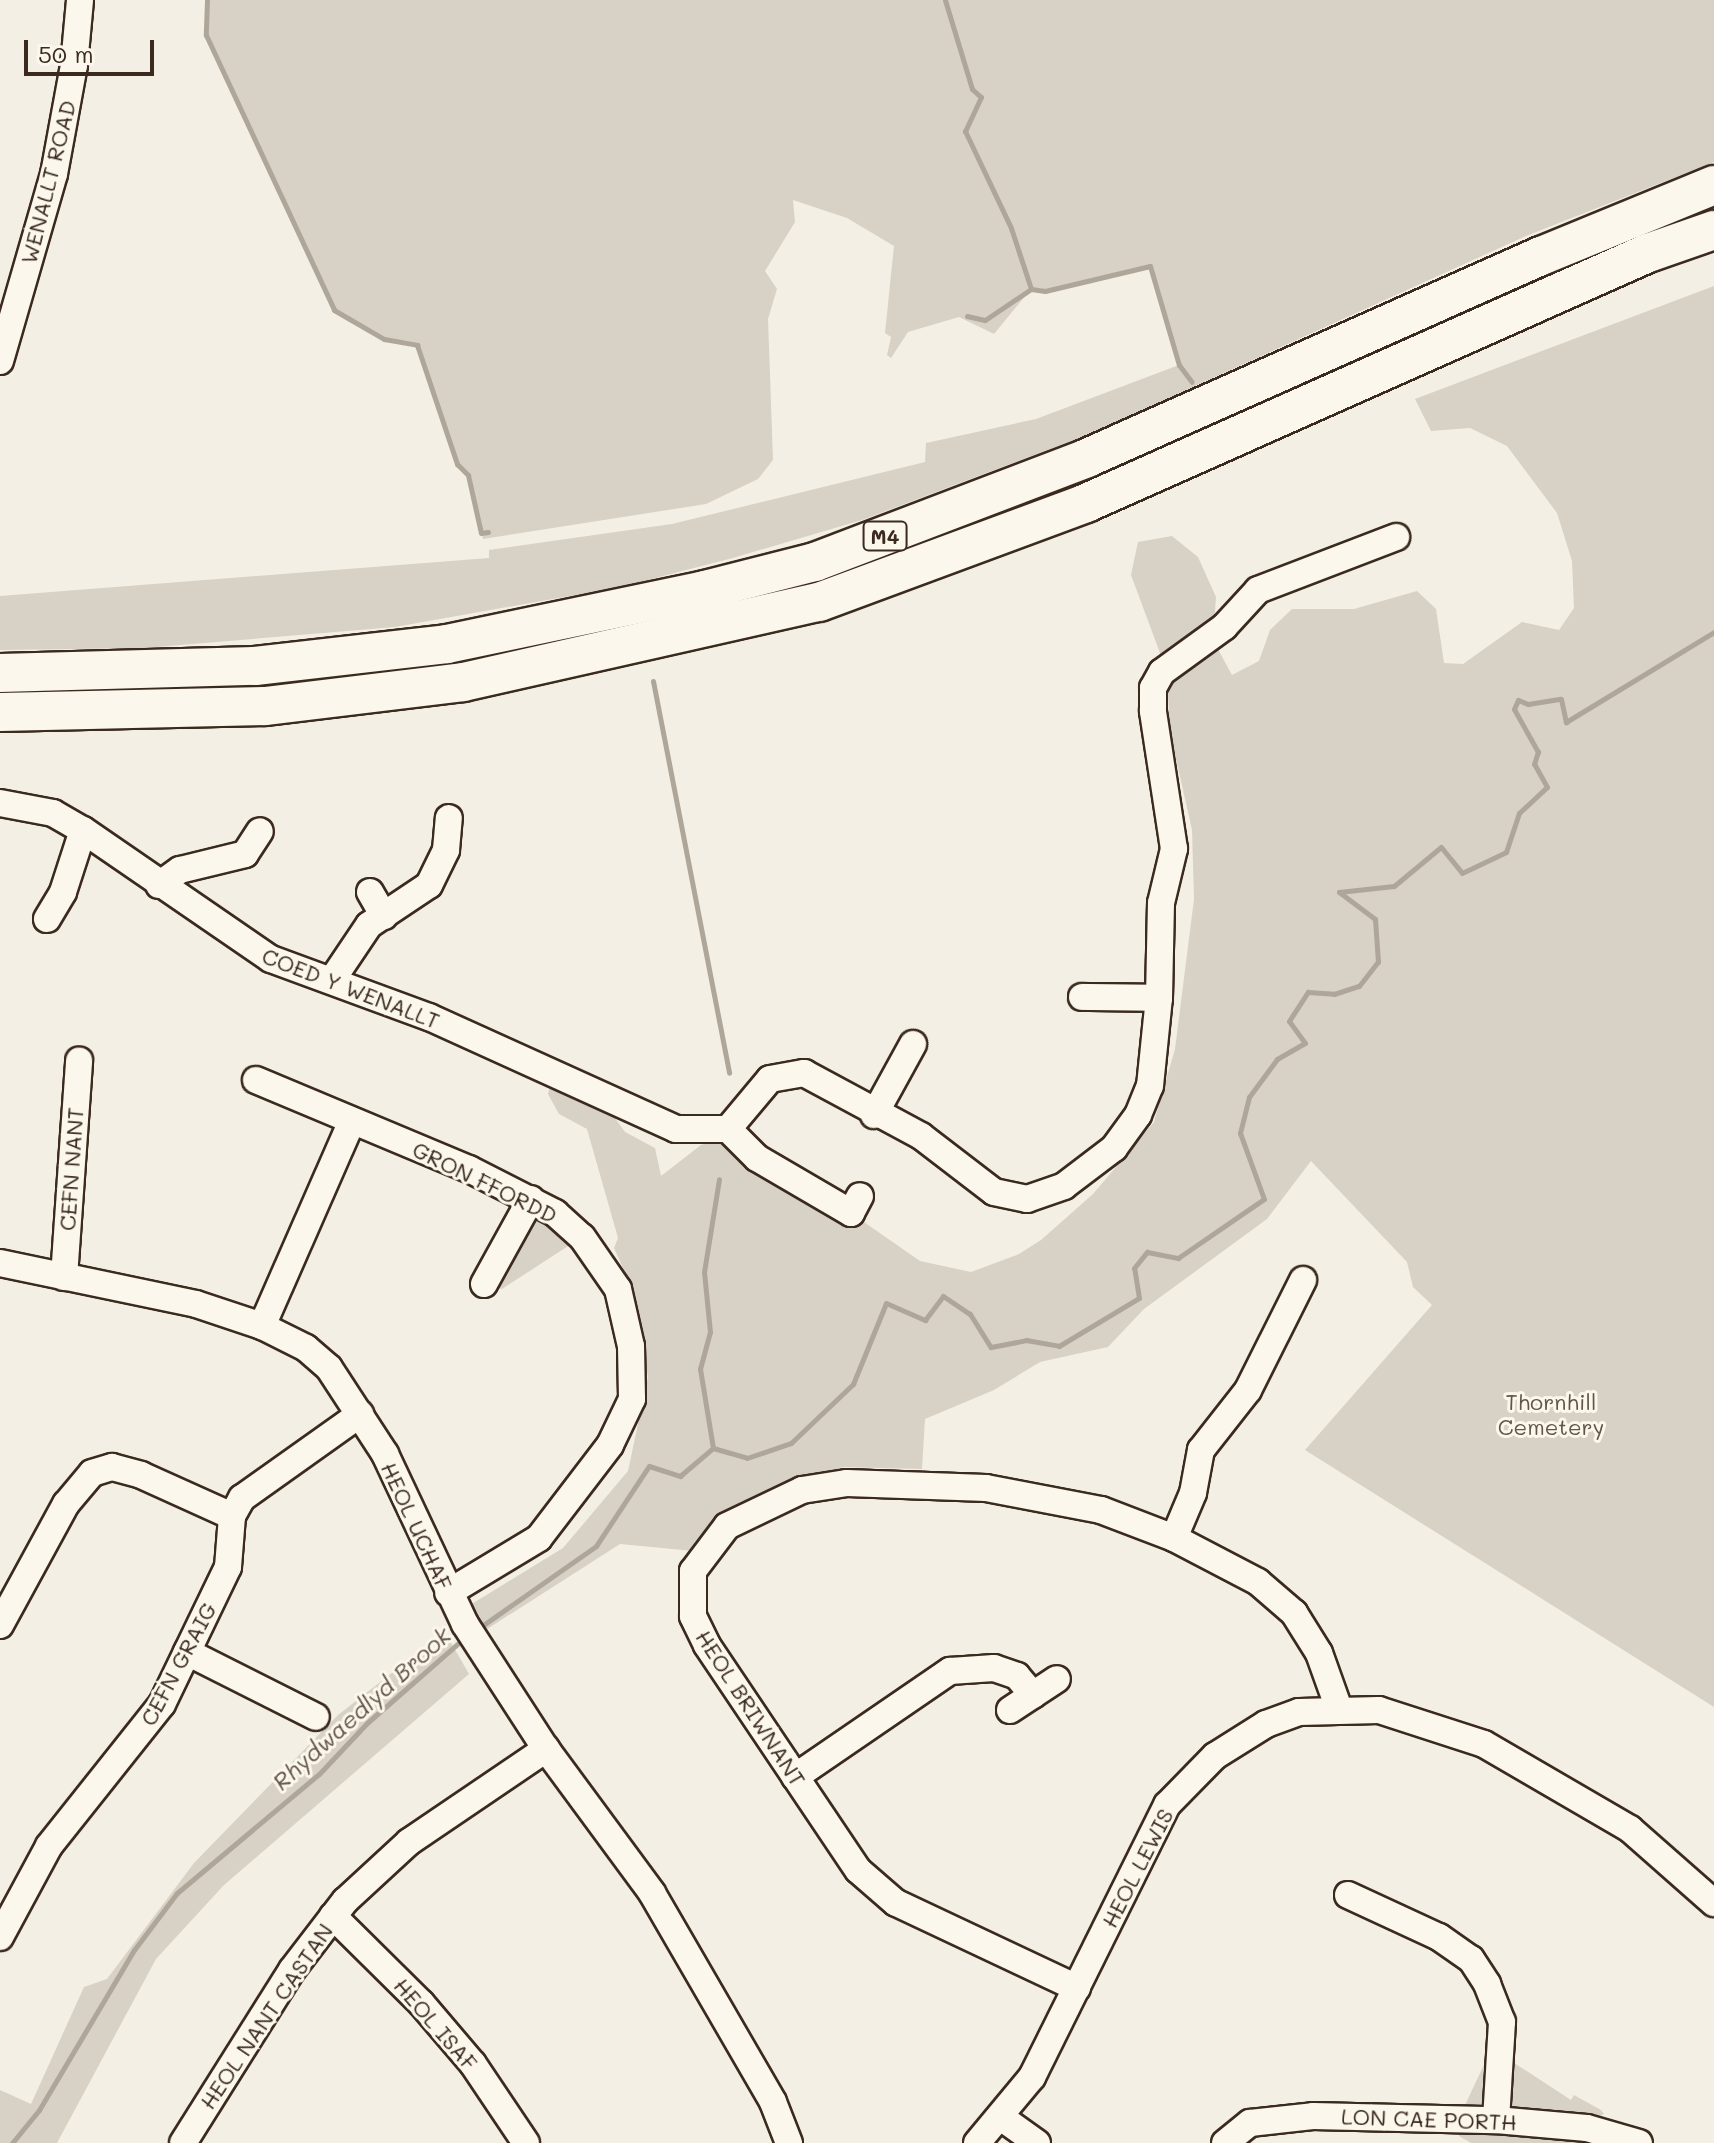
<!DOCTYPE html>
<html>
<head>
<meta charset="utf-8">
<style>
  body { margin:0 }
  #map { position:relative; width:1714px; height:2143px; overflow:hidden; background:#f3efe4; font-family:Mali,sans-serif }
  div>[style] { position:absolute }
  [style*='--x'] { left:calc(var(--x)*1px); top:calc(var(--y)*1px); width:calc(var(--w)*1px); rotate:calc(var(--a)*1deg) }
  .green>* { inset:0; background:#d8d1c6 }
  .stream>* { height:5px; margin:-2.5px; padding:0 2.5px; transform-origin:2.5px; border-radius:2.5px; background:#afa69a }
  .roads { filter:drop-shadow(2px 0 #3b2a1e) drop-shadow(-2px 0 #3b2a1e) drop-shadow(0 2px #3b2a1e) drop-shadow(0 -2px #3b2a1e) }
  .minor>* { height:26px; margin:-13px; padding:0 13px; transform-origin:13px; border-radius:13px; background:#fbf7ec }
  .highway>* { height:38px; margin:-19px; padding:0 19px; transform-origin:19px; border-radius:19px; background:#fbf7ec }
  span { translate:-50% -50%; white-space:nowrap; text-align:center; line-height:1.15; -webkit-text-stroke:6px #fbf7ec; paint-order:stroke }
  .shield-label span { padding:2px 6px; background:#fbf7ec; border:2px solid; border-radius:6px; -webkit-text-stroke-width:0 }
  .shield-label { font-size:20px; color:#3b2a1e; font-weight:700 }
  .street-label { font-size:22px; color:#3b2a1e }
  .park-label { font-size:22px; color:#625448 }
  .water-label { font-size:24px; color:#645549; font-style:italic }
  .scale { position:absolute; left:24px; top:40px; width:130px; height:36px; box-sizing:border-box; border:4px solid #3b2a1e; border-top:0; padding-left:10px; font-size:24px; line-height:28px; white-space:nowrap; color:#3b2a1e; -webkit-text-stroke:6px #fbf7ec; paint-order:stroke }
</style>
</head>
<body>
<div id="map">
  <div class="green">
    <i style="clip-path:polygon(207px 0,1714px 0,1714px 162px,1526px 236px,1087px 435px,862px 520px,733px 558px,620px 587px,395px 627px,144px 648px,0 650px,0 596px,489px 558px,489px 550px,672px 524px,925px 462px,926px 443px,1036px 419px,1179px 365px,1150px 266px,1045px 291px,1031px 289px,994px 334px,959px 317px,908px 332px,891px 358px,887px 355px,891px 337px,885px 333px,894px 246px,847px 218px,793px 200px,795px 222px,765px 271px,777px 289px,768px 319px,773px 460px,758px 479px,706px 504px,483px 539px,468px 476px,457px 464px,423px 356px,409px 341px,384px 339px,334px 310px,206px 35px)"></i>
    <i style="clip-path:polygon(1714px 286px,1714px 1707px,1305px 1450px,1432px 1305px,1413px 1287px,1407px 1262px,1311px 1161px,1267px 1219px,1144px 1309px,1108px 1347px,1040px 1362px,994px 1390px,925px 1419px,922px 1469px,843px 1467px,778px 1488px,693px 1551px,620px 1544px,484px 1631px,470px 1605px,563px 1548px,628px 1471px,648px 1377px,635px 1295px,614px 1248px,618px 1238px,587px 1129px,559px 1114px,548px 1094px,553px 1074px,610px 1111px,625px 1132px,655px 1148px,661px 1176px,701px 1145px,719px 1139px,851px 1213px,920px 1261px,971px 1272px,1019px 1254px,1041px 1240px,1093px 1194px,1154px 1122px,1175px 1049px,1194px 899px,1192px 830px,1170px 732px,1167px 672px,1131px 575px,1138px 542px,1172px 536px,1198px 557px,1216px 597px,1213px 640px,1232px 675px,1259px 661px,1270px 630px,1292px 609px,1354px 609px,1417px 591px,1436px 609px,1444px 663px,1463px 664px,1522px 622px,1559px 630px,1574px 608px,1572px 561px,1557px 513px,1507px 446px,1470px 428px,1431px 431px,1415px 399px)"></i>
    <i style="clip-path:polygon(531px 1199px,582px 1237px,502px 1289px,484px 1284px)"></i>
    <i style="clip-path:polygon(450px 1641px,469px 1674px,224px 1885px,156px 1959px,57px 2143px,0 2143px,0 2090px,31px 2104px,84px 1987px,107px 1979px,194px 1863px,338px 1715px,393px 1672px)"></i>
    <i style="clip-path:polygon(1502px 2055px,1571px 2100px,1574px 2095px,1601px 2110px,1604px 2114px,1598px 2117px,1631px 2139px,1615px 2143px,1471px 2143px,1459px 2136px,1459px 2118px,1488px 2056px)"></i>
  </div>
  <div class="stream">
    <i style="--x:207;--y:0;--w:35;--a:92"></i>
    <i style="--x:206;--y:35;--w:303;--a:65"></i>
    <i style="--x:334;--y:310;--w:58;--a:30.1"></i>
    <i style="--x:384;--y:339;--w:34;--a:10"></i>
    <i style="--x:417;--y:345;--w:126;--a:71.4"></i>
    <i style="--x:457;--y:464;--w:16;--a:45"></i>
    <i style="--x:468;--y:475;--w:59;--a:77.4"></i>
    <i style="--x:481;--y:533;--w:7;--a:-8"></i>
    <i style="--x:945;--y:0;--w:93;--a:73.1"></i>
    <i style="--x:972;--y:89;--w:12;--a:42"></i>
    <i style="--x:981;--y:97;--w:38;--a:115"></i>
    <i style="--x:965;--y:131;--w:107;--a:64.6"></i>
    <i style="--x:1011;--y:228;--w:64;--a:71.8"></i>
    <i style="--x:967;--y:316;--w:18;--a:13"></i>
    <i style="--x:985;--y:320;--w:55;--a:-34"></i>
    <i style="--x:1031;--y:289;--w:14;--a:8"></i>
    <i style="--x:1045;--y:291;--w:108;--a:-13.4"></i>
    <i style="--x:1150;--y:266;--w:103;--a:73.7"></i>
    <i style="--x:1179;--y:365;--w:21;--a:53"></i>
    <i style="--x:653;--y:681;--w:399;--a:79"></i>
    <i style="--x:713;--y:1448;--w:80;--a:-99.3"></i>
    <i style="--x:700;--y:1369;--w:38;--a:-75"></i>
    <i style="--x:710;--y:1332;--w:60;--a:-95.7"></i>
    <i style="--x:704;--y:1272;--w:94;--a:-80.8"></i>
    <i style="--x:479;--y:1628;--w:143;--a:-35"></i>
    <i style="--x:596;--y:1546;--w:96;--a:-56.5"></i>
    <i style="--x:649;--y:1466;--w:33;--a:18"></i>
    <i style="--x:680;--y:1476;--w:43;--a:-40.3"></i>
    <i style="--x:713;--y:1448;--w:35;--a:16"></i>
    <i style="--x:747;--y:1458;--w:46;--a:-18.8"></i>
    <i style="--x:791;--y:1443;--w:86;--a:-43.6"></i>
    <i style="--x:853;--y:1384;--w:87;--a:-67.8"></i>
    <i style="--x:886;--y:1303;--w:43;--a:23.6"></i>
    <i style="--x:925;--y:1320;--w:30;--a:-53"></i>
    <i style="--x:943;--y:1296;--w:32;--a:34"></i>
    <i style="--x:970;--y:1314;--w:39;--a:58"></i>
    <i style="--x:991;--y:1347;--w:36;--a:-11"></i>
    <i style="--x:1026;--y:1340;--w:34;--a:10"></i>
    <i style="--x:1059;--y:1346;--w:93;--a:-31"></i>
    <i style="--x:1139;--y:1298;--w:30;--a:-99"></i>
    <i style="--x:1134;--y:1268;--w:21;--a:-51"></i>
    <i style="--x:1147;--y:1252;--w:32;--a:11"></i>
    <i style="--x:1178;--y:1258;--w:104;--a:-34.5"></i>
    <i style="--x:1264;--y:1199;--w:70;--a:-110"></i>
    <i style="--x:1240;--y:1133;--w:37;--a:-76"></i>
    <i style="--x:1249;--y:1097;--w:47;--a:-53.6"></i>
    <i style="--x:1277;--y:1059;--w:32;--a:-30"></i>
    <i style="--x:1305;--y:1043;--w:27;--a:-126"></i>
    <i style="--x:1289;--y:1021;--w:35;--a:-57"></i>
    <i style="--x:1308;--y:992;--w:26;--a:4"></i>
    <i style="--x:1334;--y:994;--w:26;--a:-18"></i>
    <i style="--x:1359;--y:986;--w:31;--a:-52"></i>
    <i style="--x:1378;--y:962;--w:43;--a:-94"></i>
    <i style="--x:1375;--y:919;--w:45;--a:-143.1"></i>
    <i style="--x:1339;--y:892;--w:55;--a:-6.2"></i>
    <i style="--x:1394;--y:886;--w:61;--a:-39.7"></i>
    <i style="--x:1441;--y:847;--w:33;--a:51"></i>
    <i style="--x:1462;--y:873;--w:49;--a:-25.5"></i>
    <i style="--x:1506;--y:852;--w:41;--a:-71.6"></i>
    <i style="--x:1519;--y:813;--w:38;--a:-43"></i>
    <i style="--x:1547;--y:787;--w:26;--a:-119"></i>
    <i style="--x:1534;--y:764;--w:13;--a:-72"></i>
    <i style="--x:1538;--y:752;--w:49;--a:-119.2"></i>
    <i style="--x:1514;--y:709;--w:10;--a:-66"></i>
    <i style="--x:1518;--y:700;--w:11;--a:22"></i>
    <i style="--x:1528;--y:704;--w:33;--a:-9"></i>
    <i style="--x:1561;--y:699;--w:24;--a:78"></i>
    <i style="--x:1566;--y:722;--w:173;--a:-31.3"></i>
    <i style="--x:12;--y:2143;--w:43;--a:-50.7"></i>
    <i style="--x:39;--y:2110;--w:186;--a:-59.3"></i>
    <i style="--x:134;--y:1950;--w:71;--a:-53"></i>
    <i style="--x:177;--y:1893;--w:185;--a:-40"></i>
    <i style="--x:319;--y:1774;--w:70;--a:-46.7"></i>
    <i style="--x:367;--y:1723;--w:129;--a:-41.2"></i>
  </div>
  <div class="roads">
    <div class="minor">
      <i style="--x:0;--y:361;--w:195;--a:-73.9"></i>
      <i style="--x:54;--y:174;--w:111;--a:-79.6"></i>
      <i style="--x:74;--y:65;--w:65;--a:-84.7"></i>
      <i style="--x:0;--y:803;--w:54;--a:10.7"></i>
      <i style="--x:53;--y:813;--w:34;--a:30"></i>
      <i style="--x:83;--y:830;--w:228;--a:34.5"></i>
      <i style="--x:271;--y:959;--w:168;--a:20.2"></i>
      <i style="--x:429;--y:1017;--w:271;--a:24.4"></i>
      <i style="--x:676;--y:1129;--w:52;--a:0"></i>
      <i style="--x:728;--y:1129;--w:65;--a:-50"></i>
      <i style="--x:770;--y:1079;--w:35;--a:-10"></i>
      <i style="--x:804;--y:1073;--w:133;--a:28.3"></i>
      <i style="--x:921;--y:1136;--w:92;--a:37.5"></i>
      <i style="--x:994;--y:1192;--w:34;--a:12"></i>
      <i style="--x:1027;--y:1199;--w:39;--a:-19"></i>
      <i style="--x:1064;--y:1186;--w:63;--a:-37.2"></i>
      <i style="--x:1114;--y:1148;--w:41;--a:-54"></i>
      <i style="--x:1138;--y:1115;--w:31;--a:-68"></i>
      <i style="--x:1150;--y:1086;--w:88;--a:-84.2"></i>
      <i style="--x:1159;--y:998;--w:95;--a:-88.8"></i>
      <i style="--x:1161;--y:903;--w:56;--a:-76.5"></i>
      <i style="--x:1174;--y:849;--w:140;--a:-98.7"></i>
      <i style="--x:1153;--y:711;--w:23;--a:-90"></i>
      <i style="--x:1153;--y:688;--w:18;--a:-61"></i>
      <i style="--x:1162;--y:672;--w:77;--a:-36"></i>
      <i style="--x:1224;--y:627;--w:50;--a:-47.4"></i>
      <i style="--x:1258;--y:590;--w:148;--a:-21"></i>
      <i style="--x:159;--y:885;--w:26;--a:-36"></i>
      <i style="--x:180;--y:870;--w:67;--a:-13.8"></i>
      <i style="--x:245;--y:854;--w:27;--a:-57"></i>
      <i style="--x:370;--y:892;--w:28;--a:60"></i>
      <i style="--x:47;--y:919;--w:31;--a:-59"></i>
      <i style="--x:63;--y:892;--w:65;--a:-72.1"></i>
      <i style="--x:332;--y:980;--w:66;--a:-56.1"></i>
      <i style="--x:369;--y:925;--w:72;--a:-33.7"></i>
      <i style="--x:429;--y:885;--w:39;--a:-64"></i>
      <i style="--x:446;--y:850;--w:32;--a:-85"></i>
      <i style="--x:1082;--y:997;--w:77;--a:0.7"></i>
      <i style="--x:256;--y:1080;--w:231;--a:22.7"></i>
      <i style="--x:469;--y:1169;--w:97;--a:27.1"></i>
      <i style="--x:555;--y:1213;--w:36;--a:42"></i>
      <i style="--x:582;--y:1237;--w:63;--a:55.3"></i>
      <i style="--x:618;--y:1289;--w:58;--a:77.2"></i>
      <i style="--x:631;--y:1346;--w:53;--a:88.9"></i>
      <i style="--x:632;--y:1399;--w:51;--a:115.6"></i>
      <i style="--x:610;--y:1445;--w:117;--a:127.4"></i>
      <i style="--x:539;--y:1538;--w:106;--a:148.9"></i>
      <i style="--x:874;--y:1115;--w:81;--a:-61.2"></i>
      <i style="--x:728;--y:1129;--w:41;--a:45"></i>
      <i style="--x:757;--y:1158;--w:109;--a:30.3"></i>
      <i style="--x:851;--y:1213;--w:19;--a:-62"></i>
      <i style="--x:0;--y:1263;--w:200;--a:11.8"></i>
      <i style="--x:196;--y:1304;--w:70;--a:18.4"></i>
      <i style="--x:262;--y:1326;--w:49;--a:26.6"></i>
      <i style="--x:306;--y:1348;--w:30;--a:41"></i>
      <i style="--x:329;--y:1368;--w:103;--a:56.9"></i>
      <i style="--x:385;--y:1454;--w:188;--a:64.8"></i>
      <i style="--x:465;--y:1624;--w:149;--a:57.1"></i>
      <i style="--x:546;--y:1749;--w:179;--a:53.6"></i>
      <i style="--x:652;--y:1893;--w:241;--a:59.9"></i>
      <i style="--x:773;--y:2102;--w:44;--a:68.7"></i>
      <i style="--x:64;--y:1277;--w:217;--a:-86"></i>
      <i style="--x:484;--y:1284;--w:97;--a:-61.1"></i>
      <i style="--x:262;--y:1326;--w:224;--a:-66.3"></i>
      <i style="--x:1174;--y:1538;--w:49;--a:-67.1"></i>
      <i style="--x:1193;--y:1493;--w:44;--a:-79.5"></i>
      <i style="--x:1201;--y:1450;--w:76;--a:-51.9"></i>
      <i style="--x:1248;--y:1390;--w:123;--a:-63.4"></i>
      <i style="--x:0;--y:1625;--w:138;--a:-61.4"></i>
      <i style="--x:66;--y:1504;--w:40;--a:-50"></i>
      <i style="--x:92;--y:1473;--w:21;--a:-17"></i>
      <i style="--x:112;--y:1467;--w:30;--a:15"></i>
      <i style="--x:141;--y:1475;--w:100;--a:24.3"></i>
      <i style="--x:187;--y:1652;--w:144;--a:26.7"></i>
      <i style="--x:1010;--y:1710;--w:56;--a:-33.4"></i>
      <i style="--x:795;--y:1777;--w:188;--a:-34.4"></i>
      <i style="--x:950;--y:1671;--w:44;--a:-3.9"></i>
      <i style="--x:994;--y:1668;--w:24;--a:19"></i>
      <i style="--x:1017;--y:1676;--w:25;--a:50"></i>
      <i style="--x:1348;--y:1895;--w:100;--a:24.8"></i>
      <i style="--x:1439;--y:1937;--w:39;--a:35"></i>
      <i style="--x:1471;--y:1959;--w:30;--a:57"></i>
      <i style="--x:1487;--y:1984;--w:41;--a:68.5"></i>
      <i style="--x:1502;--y:2022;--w:98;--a:93.5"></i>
      <i style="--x:333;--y:1916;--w:124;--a:44.7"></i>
      <i style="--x:421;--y:2003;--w:80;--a:49.6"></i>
      <i style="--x:473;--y:2064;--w:95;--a:56.1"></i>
      <i style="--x:0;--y:1937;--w:103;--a:-61.7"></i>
      <i style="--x:49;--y:1846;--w:181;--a:-51.5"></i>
      <i style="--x:162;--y:1704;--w:152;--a:-64.3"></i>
      <i style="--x:228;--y:1567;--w:51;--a:-85.5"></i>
      <i style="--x:232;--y:1516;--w:21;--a:-61"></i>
      <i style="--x:242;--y:1498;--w:145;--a:-35.4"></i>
      <i style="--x:1077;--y:1988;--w:200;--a:-154.8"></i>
      <i style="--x:896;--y:1903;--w:50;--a:-139"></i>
      <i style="--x:858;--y:1870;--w:271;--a:-123.9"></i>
      <i style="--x:707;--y:1645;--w:32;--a:-116"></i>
      <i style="--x:693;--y:1616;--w:45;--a:-90"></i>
      <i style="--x:693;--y:1571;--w:56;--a:-52.9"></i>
      <i style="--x:727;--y:1526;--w:83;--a:-25.6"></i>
      <i style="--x:802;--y:1490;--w:46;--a:-8.8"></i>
      <i style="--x:847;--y:1483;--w:139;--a:2.1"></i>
      <i style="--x:986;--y:1488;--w:117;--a:10.8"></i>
      <i style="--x:1101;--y:1510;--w:78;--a:21"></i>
      <i style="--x:1174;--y:1538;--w:95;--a:27.6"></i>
      <i style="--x:1258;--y:1582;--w:48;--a:40.7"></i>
      <i style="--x:1294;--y:1613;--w:47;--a:58"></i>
      <i style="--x:1319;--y:1653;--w:59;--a:70.3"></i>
      <i style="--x:1002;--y:2118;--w:43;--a:35.5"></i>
      <i style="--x:183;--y:2143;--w:204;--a:-57.8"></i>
      <i style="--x:292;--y:1970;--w:87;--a:-52.5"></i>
      <i style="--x:345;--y:1901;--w:87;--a:-42.7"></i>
      <i style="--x:409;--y:1842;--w:166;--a:-34.2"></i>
      <i style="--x:977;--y:2143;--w:86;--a:-50.2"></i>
      <i style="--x:1032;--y:2077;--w:304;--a:-63.6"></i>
      <i style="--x:1167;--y:1805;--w:69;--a:-45.6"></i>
      <i style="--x:1215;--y:1756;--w:60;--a:-32.1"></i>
      <i style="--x:1266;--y:1724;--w:35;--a:-20"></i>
      <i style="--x:1299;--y:1712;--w:80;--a:-1.4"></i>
      <i style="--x:1379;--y:1710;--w:110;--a:17.9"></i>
      <i style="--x:1484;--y:1744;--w:169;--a:30.2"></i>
      <i style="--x:1630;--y:1829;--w:112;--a:41.4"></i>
      <i style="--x:1225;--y:2143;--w:32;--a:-39"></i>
      <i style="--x:1250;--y:2123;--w:63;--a:-6.3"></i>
      <i style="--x:1313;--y:2116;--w:183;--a:1.3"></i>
      <i style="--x:1496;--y:2120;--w:91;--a:5"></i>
      <i style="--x:1587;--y:2128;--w:54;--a:16.1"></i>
    </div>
    <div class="highway">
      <i style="--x:0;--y:673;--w:255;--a:-1.6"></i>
      <i style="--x:255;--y:666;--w:193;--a:-6.5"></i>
      <i style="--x:447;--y:644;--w:264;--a:-11.8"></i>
      <i style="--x:705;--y:590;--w:114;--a:-14.3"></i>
      <i style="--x:815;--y:562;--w:291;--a:-20.9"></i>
      <i style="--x:1087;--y:458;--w:497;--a:-24"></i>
      <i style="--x:1541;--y:256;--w:187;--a:-22.3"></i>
      <i style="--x:0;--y:712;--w:265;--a:-1.3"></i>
      <i style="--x:265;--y:706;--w:199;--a:-6.9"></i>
      <i style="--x:463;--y:682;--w:365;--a:-12.7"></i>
      <i style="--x:819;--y:602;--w:285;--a:-20.3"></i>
      <i style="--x:1086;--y:503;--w:615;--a:-23.98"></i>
      <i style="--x:1648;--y:253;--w:70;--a:-19.2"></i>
    </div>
  </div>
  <div class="shield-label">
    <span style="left:885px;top:536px">M4</span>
  </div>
  <div class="street-label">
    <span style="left:48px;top:182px;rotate:-76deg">WENALLT ROAD</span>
    <span style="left:351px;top:988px;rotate:21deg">COED Y WENALLT</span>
    <span style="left:71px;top:1169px;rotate:-86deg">CEFN NANT</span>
    <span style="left:485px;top:1182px;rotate:26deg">GRON FFORDD</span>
    <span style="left:417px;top:1526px;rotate:65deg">HEOL UCHAF</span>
    <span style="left:178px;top:1664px;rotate:-62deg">CEFN GRAIG</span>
    <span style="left:751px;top:1708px;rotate:57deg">HEOL BRIWNANT</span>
    <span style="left:1137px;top:1868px;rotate:-63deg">HEOL LEWIS</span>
    <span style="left:266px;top:2016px;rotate:-56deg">HEOL NANT CASTAN</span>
    <span style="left:436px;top:2024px;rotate:49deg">HEOL ISAF</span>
    <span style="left:1429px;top:2119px;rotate:2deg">LON CAE PORTH</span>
  </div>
  <div class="park-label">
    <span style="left:1551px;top:1414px">Thornhill<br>Cemetery</span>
  </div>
  <div class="water-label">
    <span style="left:361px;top:1708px;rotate:-42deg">Rhydwaedlyd Brook</span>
  </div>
  <div class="scale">50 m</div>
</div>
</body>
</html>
